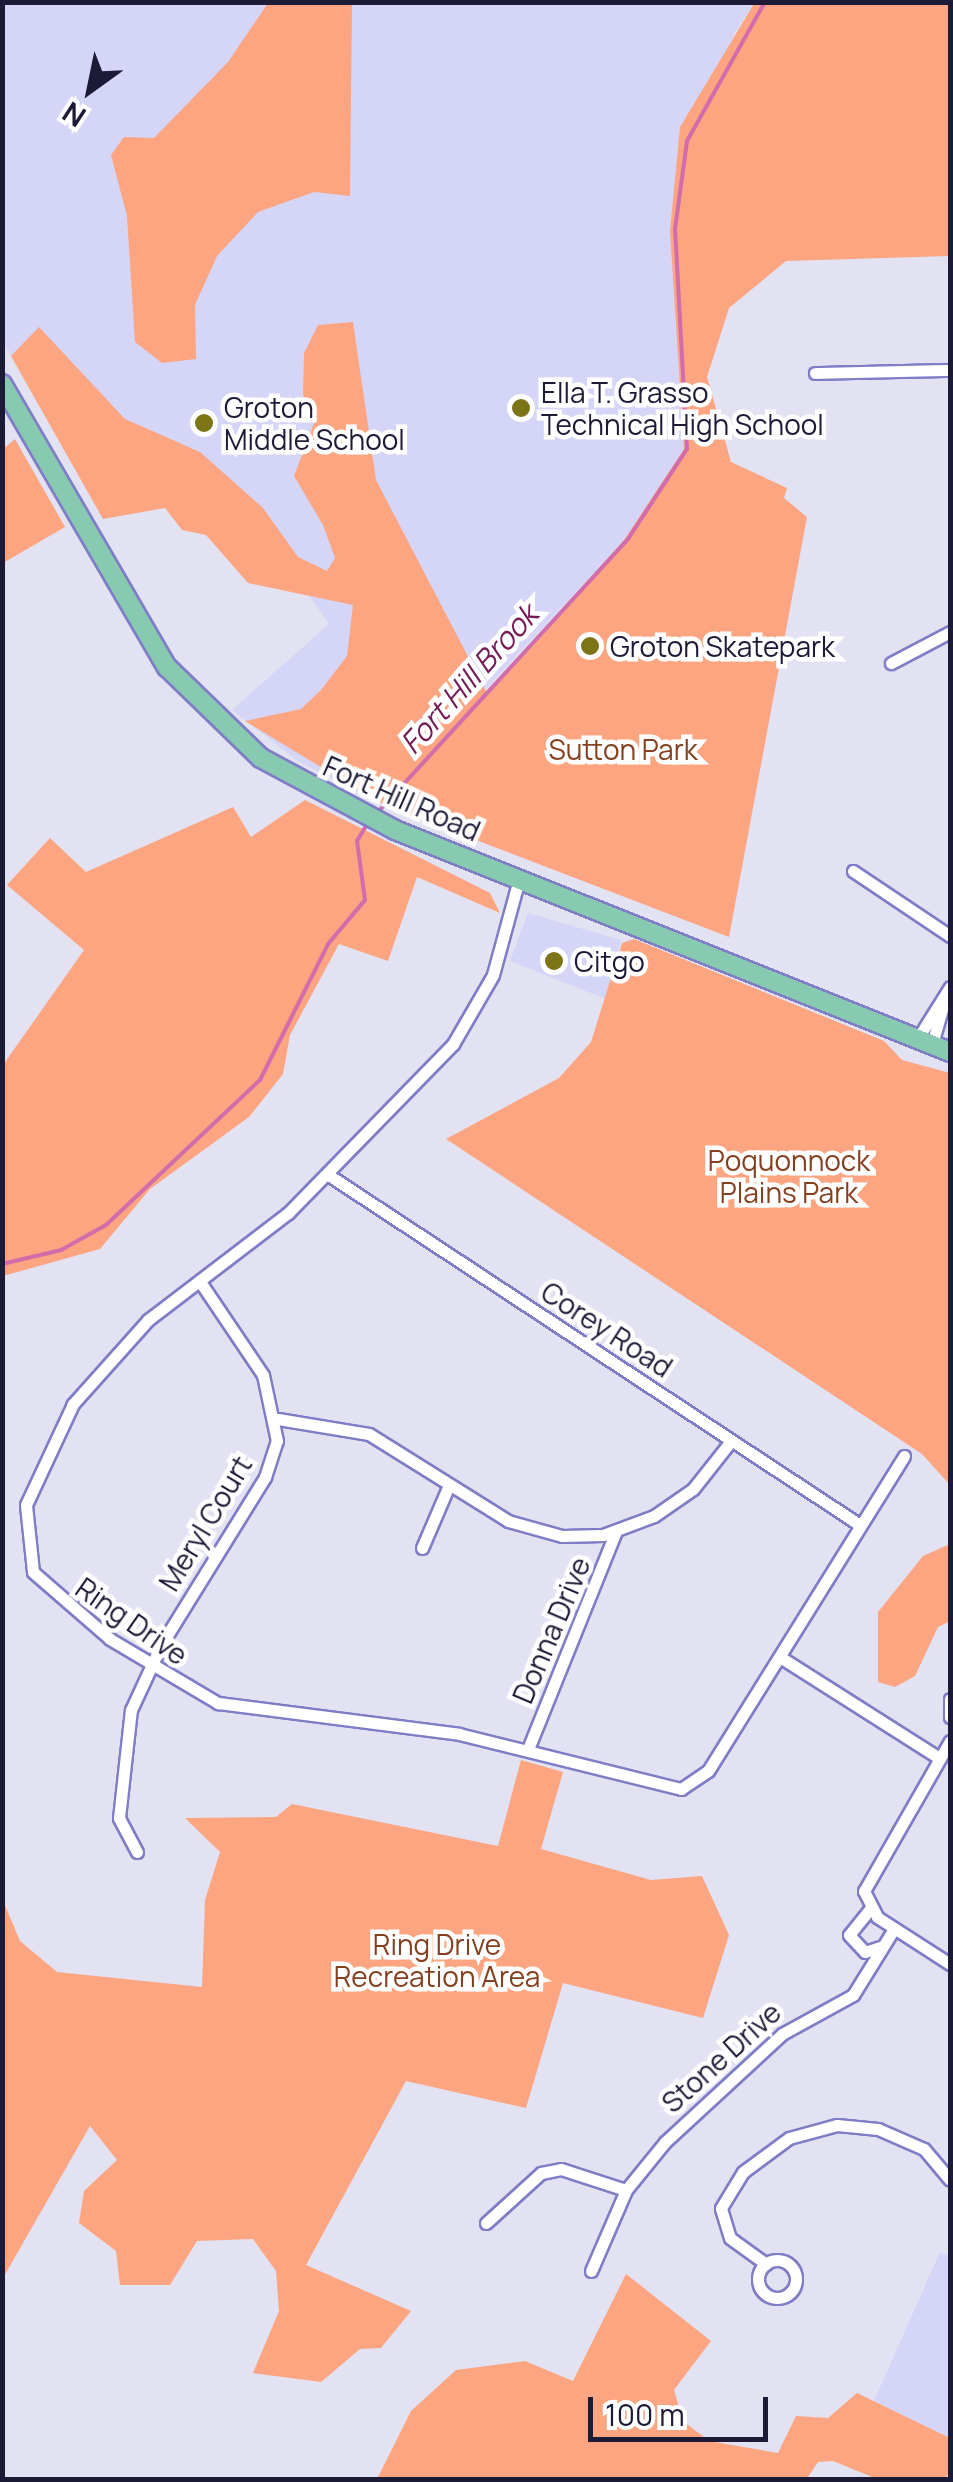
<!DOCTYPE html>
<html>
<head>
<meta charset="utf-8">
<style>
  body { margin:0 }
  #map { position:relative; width:953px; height:2482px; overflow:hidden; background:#e2e2f3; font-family:Manrope,sans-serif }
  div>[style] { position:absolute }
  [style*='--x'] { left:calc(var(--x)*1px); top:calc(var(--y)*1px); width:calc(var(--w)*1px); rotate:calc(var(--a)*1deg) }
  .built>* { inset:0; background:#d4d5f7 }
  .green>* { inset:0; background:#fca580 }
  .stream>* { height:4px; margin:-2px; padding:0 2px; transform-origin:2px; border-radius:2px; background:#d16dab }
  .roads { filter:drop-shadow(2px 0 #7f7dc6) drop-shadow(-2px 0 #7f7dc6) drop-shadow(0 2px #7f7dc6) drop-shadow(0 -2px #7f7dc6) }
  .street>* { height:11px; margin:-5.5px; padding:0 5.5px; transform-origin:5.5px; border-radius:5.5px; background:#fff }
  .street>.ring { margin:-5.5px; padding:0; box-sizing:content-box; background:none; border:11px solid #fff; border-radius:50% }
  .primary>* { height:18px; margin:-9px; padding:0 9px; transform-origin:9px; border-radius:9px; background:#88cab1 }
  .dots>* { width:28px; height:28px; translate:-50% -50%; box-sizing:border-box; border:5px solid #fff; border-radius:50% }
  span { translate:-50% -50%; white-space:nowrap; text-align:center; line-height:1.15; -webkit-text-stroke:9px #fff; paint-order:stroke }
  .poi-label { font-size:28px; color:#1c1a37 }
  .left { translate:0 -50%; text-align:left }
  .park-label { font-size:28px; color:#85401f }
  .street-label { font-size:28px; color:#1c1a37 }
  .water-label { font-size:30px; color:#751b58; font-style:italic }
  .frame { position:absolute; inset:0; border:5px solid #1c1a37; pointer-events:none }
  .north { position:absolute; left:40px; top:40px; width:100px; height:100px; -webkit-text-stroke:8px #fff; paint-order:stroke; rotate:213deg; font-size:28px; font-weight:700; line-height:40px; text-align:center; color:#1c1a37 }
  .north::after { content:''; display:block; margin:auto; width:35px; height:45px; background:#1c1a37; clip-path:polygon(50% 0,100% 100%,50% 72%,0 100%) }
  .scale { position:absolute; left:588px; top:2397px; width:180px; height:45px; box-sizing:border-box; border:5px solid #1c1a37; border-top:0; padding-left:12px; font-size:30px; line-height:35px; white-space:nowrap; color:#1c1a37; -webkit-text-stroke:8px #fff; paint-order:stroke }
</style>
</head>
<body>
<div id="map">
  <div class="built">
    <i style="clip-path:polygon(2px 3px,755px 3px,734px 33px,684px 367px,685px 449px,624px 540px,380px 803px,298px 761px,232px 710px,329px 624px,274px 544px,194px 468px,103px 519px,3px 342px)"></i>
    <i style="clip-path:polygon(528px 913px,621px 940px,606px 999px,510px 961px)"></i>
    <i style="clip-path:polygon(940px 2252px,950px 2256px,950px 2438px,874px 2401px)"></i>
  </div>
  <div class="green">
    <i style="clip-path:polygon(755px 2px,950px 3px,950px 256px,786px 261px,729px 308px,707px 377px,731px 462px,787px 488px,784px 498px,807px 517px,729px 937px,380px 803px,245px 721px,301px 709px,321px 690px,347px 656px,353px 605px,248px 583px,206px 535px,182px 530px,165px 508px,103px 519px,11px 356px,39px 327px,125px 419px,200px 452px,263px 508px,298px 557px,327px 571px,335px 558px,323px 525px,294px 476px,315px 421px,303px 395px,304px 353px,318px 325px,353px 322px,376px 480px,487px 693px,624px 540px,684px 449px,670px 231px,680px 127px)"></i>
    <i style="clip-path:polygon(268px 3px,352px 3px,350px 196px,314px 192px,258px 212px,217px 256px,195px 305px,196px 359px,162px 363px,135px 342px,127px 216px,111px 155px,124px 137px,154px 138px,228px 62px)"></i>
    <i style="clip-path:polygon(15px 439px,65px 527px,3px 563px,3px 449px)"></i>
    <i style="clip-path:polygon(305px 800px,490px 893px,500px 913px,417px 877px,388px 961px,339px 944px,290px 1035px,283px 1074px,249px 1117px,150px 1189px,100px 1249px,3px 1276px,3px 1065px,84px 950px,7px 885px,50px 838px,86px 872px,233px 807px,251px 837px)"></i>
    <i style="clip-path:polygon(634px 939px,884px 1041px,902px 1060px,950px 1073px,950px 1485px,922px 1454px,446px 1139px,559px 1078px,591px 1042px,622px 943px)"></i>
    <i style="clip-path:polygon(950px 1544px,950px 1621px,938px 1627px,915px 1676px,895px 1687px,878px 1682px,878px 1612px,923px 1556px)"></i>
    <i style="clip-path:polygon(521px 1760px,563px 1772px,541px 1849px,651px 1880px,702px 1876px,729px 1935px,703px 2018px,563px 1983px,526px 2108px,406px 2081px,306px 2265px,411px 2311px,381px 2348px,360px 2349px,321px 2382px,253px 2373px,279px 2311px,276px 2271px,253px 2239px,197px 2241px,170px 2285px,120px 2285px,116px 2251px,79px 2223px,84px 2191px,117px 2160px,90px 2126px,3px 2278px,3px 1796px,4px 1903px,20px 1941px,57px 1972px,202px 1987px,205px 1900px,220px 1852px,185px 1818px,276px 1817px,292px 1804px,498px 1846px)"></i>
    <i style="clip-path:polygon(626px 2274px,711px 2341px,674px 2390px,683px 2421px,709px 2441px,778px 2453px,796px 2416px,828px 2418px,857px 2393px,950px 2438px,950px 2471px,945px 2479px,877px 2479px,833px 2461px,818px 2462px,806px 2480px,377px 2479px,411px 2411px,456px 2370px,525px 2361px,573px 2381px)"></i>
  </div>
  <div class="stream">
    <i style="--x:378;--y:812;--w:370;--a:-47.5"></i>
    <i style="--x:628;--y:539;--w:108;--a:-56.8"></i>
    <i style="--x:687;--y:449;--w:220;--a:-93.1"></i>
    <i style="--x:675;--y:229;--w:89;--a:-82.2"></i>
    <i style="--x:687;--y:141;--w:159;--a:-60.7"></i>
    <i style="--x:2;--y:1264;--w:61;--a:-13.3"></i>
    <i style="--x:61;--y:1250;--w:51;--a:-29.1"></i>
    <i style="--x:106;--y:1225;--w:212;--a:-43.3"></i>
    <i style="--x:260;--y:1080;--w:152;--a:-63.4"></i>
    <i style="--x:328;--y:944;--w:57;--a:-49.9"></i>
    <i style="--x:365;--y:900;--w:60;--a:-97.7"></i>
    <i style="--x:357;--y:841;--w:21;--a:-59"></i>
  </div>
  <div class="roads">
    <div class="street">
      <i style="--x:815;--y:373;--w:135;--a:-1.3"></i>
      <i style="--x:891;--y:663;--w:67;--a:-27.7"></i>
      <i style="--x:853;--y:871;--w:117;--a:33.8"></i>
      <i style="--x:519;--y:879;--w:99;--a:105.2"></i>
      <i style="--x:493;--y:975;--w:80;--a:120.1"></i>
      <i style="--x:453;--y:1044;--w:236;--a:134.3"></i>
      <i style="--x:288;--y:1213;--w:176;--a:142.6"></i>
      <i style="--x:148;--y:1320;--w:113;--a:131.8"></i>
      <i style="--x:73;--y:1404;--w:111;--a:115"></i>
      <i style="--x:26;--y:1505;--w:67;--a:84"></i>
      <i style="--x:33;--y:1572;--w:102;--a:41"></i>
      <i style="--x:110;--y:1639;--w:126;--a:30.7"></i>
      <i style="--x:218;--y:1703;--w:243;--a:7.3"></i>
      <i style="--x:459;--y:1734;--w:229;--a:13.9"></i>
      <i style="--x:681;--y:1789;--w:32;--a:-34"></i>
      <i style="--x:708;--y:1771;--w:371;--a:-58.1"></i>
      <i style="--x:918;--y:1038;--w:60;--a:-57.9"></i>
      <i style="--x:932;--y:1044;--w:47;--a:-73.9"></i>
      <i style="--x:327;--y:1174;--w:638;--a:33.37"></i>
      <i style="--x:278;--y:1419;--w:92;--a:9.4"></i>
      <i style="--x:369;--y:1434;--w:164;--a:32"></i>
      <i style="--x:508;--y:1521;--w:56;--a:15.5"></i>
      <i style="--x:562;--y:1536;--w:41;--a:-1.4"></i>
      <i style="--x:603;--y:1535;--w:54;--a:-20.4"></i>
      <i style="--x:654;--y:1516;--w:47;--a:-34.7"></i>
      <i style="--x:693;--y:1489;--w:61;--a:-51.6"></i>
      <i style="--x:422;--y:1548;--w:69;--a:-66.8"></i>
      <i style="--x:780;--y:1657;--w:188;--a:32.4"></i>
      <i style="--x:950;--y:1699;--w:18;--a:90"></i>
      <i style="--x:950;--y:1741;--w:173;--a:119.8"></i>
      <i style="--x:864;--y:1891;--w:29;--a:63"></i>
      <i style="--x:877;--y:1917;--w:87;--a:32.8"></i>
      <i style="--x:528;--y:1749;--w:235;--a:-68"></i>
      <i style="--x:137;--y:1852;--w:38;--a:-118"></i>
      <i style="--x:119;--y:1818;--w:109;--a:-83.7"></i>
      <i style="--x:131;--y:1710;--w:72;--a:-65.2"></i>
      <i style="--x:161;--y:1645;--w:198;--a:-58.2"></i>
      <i style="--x:265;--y:1477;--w:38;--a:-72"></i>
      <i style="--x:277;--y:1441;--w:67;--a:-102"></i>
      <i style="--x:263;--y:1375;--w:111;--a:-124"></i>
      <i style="--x:870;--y:1909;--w:33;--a:129"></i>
      <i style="--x:849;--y:1935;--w:23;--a:47"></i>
      <i style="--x:865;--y:1952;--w:16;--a:-18"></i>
      <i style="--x:486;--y:2223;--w:74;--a:-42.3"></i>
      <i style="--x:541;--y:2173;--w:20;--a:-11"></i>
      <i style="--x:561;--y:2169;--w:68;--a:17.9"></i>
      <i class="ring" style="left:758px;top:2260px;width:27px;height:27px"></i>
      <i style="--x:766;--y:2264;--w:44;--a:-144.2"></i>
      <i style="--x:730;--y:2238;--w:31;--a:-107"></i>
      <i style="--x:721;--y:2208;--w:42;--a:-58.6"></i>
      <i style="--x:743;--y:2172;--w:57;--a:-36.5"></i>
      <i style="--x:789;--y:2138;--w:50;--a:-15.2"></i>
      <i style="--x:837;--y:2125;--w:41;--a:5.6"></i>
      <i style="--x:878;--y:2129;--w:50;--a:23.5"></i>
      <i style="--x:924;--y:2149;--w:40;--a:50"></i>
      <i style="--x:591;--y:2271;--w:88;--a:-66.6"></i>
      <i style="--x:626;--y:2190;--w:62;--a:-50.9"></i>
      <i style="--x:665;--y:2142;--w:159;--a:-42.7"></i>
      <i style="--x:782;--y:2034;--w:81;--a:-28.8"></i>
      <i style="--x:853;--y:1995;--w:78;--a:-58.2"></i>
    </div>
    <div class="primary">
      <i style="--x:2;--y:384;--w:328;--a:59.8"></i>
      <i style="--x:167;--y:667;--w:131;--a:44.1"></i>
      <i style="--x:261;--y:758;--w:152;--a:28.2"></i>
      <i style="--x:395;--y:830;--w:598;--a:21.8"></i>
    </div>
  </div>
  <div class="dots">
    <i style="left:521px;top:408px;background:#7c7416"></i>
    <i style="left:204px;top:423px;background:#7c7416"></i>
    <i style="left:590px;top:646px;background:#7c7416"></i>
    <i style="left:554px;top:961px;background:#7c7416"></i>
  </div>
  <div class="poi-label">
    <span class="left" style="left:541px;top:408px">Ella T. Grasso<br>Technical High School</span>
    <span class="left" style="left:224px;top:423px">Groton<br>Middle School</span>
    <span class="left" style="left:610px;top:646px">Groton Skatepark</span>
    <span class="left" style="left:574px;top:961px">Citgo</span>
  </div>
  <div class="park-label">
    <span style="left:623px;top:749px">Sutton Park</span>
    <span style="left:789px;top:1176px">Poquonnock<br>Plains Park</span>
    <span style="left:437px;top:1960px">Ring Drive<br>Recreation Area</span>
  </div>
  <div class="street-label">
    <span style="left:402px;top:798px;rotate:24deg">Fort Hill Road</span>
    <span style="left:607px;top:1329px;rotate:33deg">Corey Road</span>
    <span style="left:205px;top:1523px;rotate:-59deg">Meryl Court</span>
    <span style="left:132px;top:1621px;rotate:35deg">Ring Drive</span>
    <span style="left:551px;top:1630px;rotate:-67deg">Donna Drive</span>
    <span style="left:721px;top:2057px;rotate:-42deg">Stone Drive</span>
  </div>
  <div class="water-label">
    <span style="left:469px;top:679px;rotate:-48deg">Fort Hill Brook</span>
  </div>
  <div class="frame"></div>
  <div class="north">N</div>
  <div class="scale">100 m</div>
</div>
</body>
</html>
